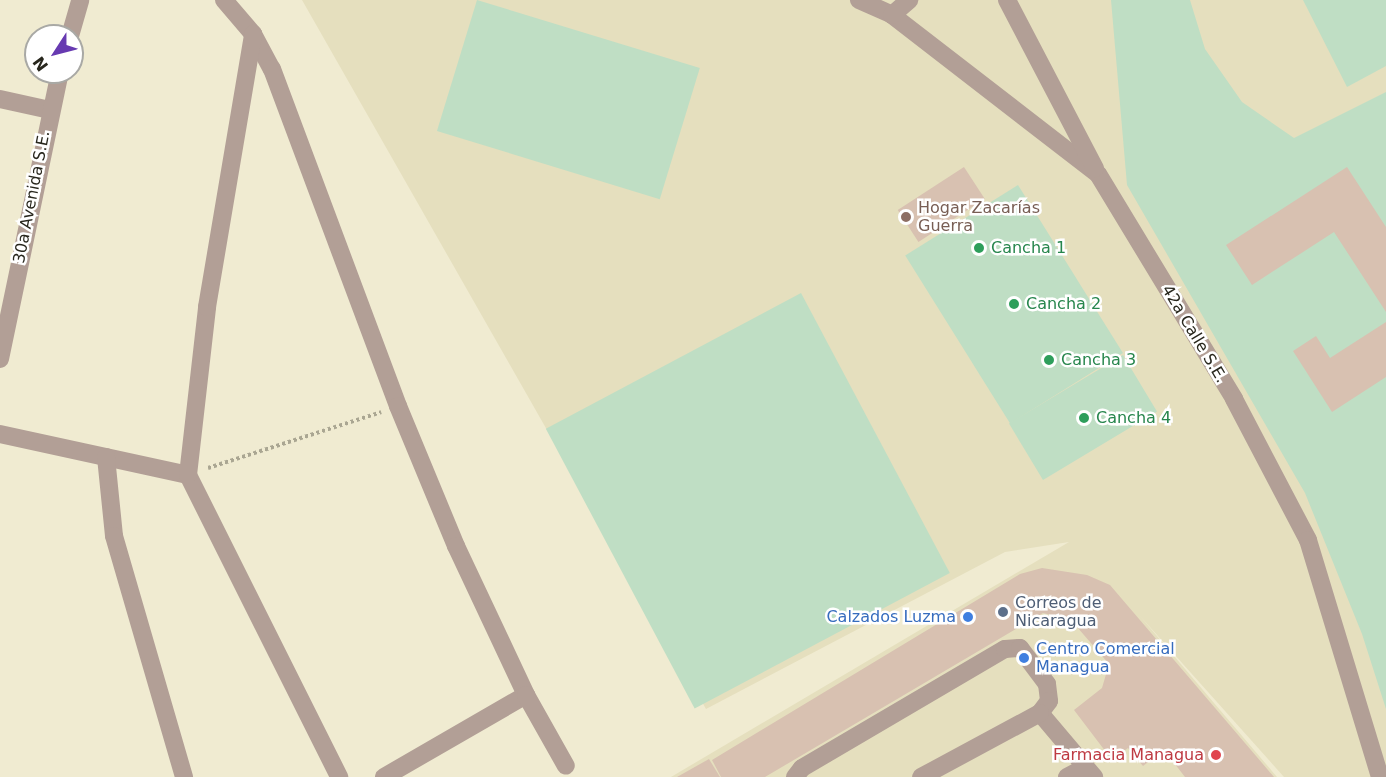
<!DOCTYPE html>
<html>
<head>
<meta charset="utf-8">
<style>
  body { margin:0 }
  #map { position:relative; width:1386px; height:777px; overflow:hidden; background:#f0ebd1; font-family:"DejaVu Sans",sans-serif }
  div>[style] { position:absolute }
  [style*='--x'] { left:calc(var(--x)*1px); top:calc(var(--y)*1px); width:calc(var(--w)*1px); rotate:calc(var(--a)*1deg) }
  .built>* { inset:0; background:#e5dfbe }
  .green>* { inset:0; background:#bfdec4; transform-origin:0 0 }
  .building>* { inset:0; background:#d8c1b1; transform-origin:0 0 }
  .path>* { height:4px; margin-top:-2px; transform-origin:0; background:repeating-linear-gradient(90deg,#aaa692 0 3px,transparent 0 6px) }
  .minor>* { height:18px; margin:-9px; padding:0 9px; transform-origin:9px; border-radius:9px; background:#b29f96 }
  .dots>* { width:16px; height:16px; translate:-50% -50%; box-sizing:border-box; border:3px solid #fff; border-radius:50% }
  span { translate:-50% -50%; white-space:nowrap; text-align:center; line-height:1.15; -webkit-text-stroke:5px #fff; paint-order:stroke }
  .street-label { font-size:16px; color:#28271d }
  .education-label { font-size:16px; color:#785e54 }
  .left { translate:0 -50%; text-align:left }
  .leisure-label { font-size:16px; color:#27864d }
  .service-label { font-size:16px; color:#4e5e75 }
  .shop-label { font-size:16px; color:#366cbe }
  .right { translate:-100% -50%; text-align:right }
  .health-label { font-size:16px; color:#be3a42 }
  .north { position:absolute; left:24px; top:24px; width:60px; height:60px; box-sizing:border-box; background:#fff; border:2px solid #a9a9a5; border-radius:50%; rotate:234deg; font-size:16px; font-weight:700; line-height:24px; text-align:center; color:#28271d }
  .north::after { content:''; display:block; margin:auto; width:21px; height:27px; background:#673ab1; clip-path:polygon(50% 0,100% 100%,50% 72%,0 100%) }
</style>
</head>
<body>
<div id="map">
  <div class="built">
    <i style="clip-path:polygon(302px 0,1386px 0,1386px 777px,1284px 777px,1140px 616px,1277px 777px,671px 777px,1069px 542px,1005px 552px,706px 709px)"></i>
  </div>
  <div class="green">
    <i style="left:477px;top:0;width:233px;height:137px;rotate:17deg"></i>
    <i style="clip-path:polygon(1111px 0,1190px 0,1205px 49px,1242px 102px,1294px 138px,1386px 92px,1386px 709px,1362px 634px,1305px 493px,1127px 185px)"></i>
    <i style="clip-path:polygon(1303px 0,1386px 0,1386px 66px,1347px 87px)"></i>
    <i style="left:1018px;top:185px;width:198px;height:133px;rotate:58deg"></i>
    <i style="left:801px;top:293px;width:317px;height:289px;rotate:62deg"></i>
    <i style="left:1123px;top:355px;width:66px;height:133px;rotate:59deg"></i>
  </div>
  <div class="building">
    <i style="left:964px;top:167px;width:38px;height:79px;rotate:57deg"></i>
    <i style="clip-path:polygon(1347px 167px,1386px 227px,1386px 312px,1334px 232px,1252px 285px,1226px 245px)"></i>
    <i style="clip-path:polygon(1386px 322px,1386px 377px,1332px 412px,1293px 351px,1316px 336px,1330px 358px)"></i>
    <i style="clip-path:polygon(1042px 568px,1087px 575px,1110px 585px,1274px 777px,1185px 777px,1164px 750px,1143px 766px,1128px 748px,1112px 760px,1074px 710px,1102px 688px,1109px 664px,1071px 620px,1043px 613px,765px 777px,721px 777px,712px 760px,1020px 574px)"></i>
    <i style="clip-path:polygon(709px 759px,720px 777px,677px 777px)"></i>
  </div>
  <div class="path">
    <i style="--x:208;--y:468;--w:182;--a:-17.9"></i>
  </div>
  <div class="minor">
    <i style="--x:224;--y:0;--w:45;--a:49.5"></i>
    <i style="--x:253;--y:34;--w:40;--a:62"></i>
    <i style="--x:272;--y:69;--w:360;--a:69.5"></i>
    <i style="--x:398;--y:406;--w:152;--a:67.5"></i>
    <i style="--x:456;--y:546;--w:165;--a:64.8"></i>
    <i style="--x:859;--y:0;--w:36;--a:24"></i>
    <i style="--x:892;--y:15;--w:260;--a:37.7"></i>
    <i style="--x:1098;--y:174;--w:263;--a:58.8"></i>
    <i style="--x:1234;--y:399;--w:159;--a:62.3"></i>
    <i style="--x:1308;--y:540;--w:248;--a:73.1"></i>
    <i style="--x:1007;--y:0;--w:190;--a:62.4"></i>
    <i style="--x:892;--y:15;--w:23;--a:-41"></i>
    <i style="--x:70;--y:36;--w:37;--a:-74"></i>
    <i style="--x:0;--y:99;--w:51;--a:12.4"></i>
    <i style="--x:0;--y:359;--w:293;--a:-78.2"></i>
    <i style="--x:0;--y:434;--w:192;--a:12.3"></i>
    <i style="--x:188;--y:475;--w:338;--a:63.4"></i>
    <i style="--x:106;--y:457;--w:79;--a:84.2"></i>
    <i style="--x:114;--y:536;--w:251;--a:73.8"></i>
    <i style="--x:188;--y:475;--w:169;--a:-83.5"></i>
    <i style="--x:207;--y:307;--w:277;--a:-80.4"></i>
    <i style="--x:1040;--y:713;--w:84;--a:49.8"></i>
    <i style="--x:384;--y:777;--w:164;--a:-30"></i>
    <i style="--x:526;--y:695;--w:81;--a:60.6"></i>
    <i style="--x:795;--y:777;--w:11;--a:-52"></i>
    <i style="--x:802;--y:768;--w:235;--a:-30.4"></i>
    <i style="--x:1005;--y:649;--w:15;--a:-4"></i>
    <i style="--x:1020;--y:648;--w:45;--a:53.1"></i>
    <i style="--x:1047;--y:684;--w:17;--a:83"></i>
    <i style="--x:1049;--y:701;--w:15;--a:127"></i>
    <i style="--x:1040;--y:713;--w:135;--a:151.7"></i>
    <i style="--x:1067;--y:777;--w:19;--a:-28"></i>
  </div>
  <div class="dots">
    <i style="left:906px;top:217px;background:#8d6e63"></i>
    <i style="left:979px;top:248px;background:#2e9e5b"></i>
    <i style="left:1014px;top:304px;background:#2e9e5b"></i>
    <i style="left:1049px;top:360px;background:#2e9e5b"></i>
    <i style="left:1084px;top:418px;background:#2e9e5b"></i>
    <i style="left:1003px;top:612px;background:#5c6f8a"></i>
    <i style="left:968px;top:617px;background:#3f7fe0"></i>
    <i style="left:1024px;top:658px;background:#3f7fe0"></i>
    <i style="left:1216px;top:755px;background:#e0444e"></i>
  </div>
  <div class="street-label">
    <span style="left:32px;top:197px;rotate:-79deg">30a Avenida S.E.</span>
    <span style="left:1194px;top:334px;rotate:59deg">42a Calle S.E.</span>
  </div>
  <div class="education-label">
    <span class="left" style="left:918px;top:217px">Hogar Zacarías<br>Guerra</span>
  </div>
  <div class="leisure-label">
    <span class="left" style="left:991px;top:248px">Cancha 1</span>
    <span class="left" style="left:1026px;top:304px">Cancha 2</span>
    <span class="left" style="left:1061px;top:360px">Cancha 3</span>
    <span class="left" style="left:1096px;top:418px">Cancha 4</span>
  </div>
  <div class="service-label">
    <span class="left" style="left:1015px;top:612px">Correos de<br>Nicaragua</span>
  </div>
  <div class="shop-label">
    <span class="right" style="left:956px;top:617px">Calzados Luzma</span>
    <span class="left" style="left:1036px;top:658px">Centro Comercial<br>Managua</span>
  </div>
  <div class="health-label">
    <span class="right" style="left:1204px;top:755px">Farmacia Managua</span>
  </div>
  <div class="north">N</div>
</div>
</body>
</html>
